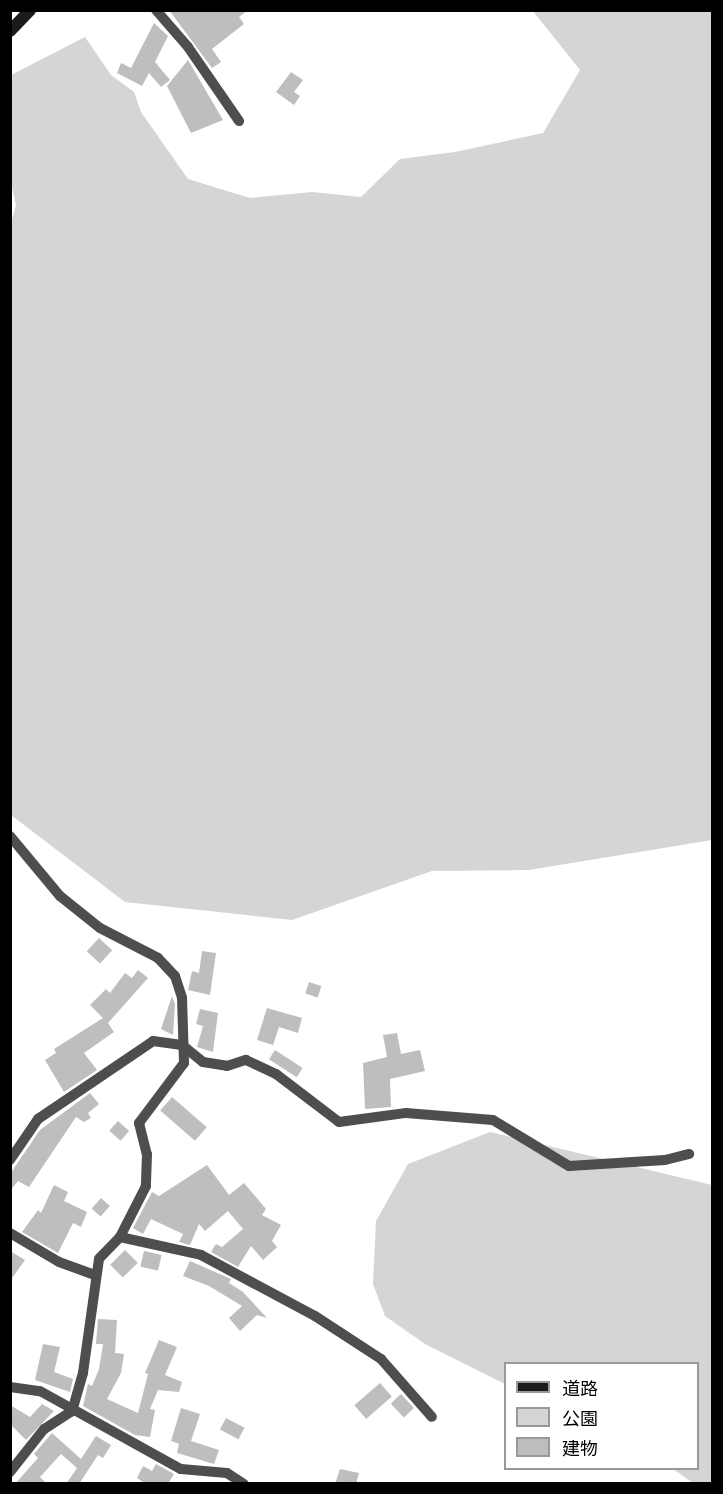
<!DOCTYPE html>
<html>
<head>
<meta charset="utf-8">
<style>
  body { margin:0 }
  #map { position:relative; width:723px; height:1494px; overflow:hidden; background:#fff; font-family:Raleway,"Noto Sans JP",sans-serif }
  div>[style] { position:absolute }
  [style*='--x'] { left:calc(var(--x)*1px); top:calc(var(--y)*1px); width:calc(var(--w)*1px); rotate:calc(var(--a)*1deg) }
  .green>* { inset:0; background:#d5d5d5 }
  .building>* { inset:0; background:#bebebe; transform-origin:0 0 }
  .minor>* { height:10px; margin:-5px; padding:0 5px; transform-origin:5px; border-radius:5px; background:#4e4e4e }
  .secondary>* { height:12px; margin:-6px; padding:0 6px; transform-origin:6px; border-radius:6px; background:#1b1b1b }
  span { translate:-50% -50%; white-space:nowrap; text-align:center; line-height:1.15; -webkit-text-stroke:5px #fff; paint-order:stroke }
  .frame { position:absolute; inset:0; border:12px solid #000; pointer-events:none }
  .legend { position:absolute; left:504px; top:1362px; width:195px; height:108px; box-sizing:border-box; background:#fff; border:2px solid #999; margin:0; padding:8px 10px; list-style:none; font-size:18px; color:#000 }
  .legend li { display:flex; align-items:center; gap:12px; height:30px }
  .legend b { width:30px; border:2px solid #999 }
</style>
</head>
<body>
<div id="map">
  <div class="green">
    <i style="clip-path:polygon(533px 11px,712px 11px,712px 840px,529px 870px,432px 871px,292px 920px,125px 902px,11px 815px,10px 227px,16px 205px,10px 179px,11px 75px,85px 37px,111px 75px,134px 92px,141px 112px,188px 179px,250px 198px,312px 192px,361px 197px,400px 159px,455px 152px,543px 133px,580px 70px)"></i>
    <i style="clip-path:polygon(490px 1132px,712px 1185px,712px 1483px,693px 1483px,673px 1469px,698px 1468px,698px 1364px,506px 1364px,505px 1384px,425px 1344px,385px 1316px,373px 1284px,376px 1221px,408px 1164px)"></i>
  </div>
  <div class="building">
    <i style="clip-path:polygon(169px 10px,248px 10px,239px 17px,244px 24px,212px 49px,221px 62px,212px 68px)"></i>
    <i style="clip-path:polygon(154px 23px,168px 36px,155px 62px,170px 80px,161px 87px,149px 73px,142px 86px,117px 73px,121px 63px,131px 68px)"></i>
    <i style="clip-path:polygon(188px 60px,223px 120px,191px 133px,167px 86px)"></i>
    <i style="clip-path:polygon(291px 72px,303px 80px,294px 92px,300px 96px,294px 105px,276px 92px)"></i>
    <i style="left:99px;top:938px;width:18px;height:18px;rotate:43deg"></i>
    <i style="clip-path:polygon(202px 951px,216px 953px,210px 995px,188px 990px,192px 971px,199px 973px)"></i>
    <i style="clip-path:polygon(138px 970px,148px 978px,108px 1023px,114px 1032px,84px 1053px,97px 1070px,64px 1092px,45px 1060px,56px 1053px,54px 1049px,103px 1018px,90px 1005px,106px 989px,110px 993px,125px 973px,132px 978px)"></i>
    <i style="left:309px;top:982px;width:13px;height:12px;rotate:18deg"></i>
    <i style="clip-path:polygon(172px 996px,175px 1004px,173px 1035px,161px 1029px)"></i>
    <i style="clip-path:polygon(267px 1008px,302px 1018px,298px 1033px,279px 1027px,273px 1045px,257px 1040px)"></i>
    <i style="clip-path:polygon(200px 1009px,218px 1013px,213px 1052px,197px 1047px,203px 1026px,196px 1024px)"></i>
    <i style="clip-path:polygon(397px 1033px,401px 1054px,420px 1050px,425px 1071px,390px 1079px,391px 1107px,365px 1109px,363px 1063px,387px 1057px,383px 1035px)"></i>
    <i style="left:275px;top:1050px;width:33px;height:11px;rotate:33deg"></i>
    <i style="clip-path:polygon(90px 1093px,99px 1104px,88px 1113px,91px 1118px,84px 1122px,76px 1117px,29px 1187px,18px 1181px,10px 1191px,10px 1174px,40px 1130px)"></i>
    <i style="left:172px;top:1097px;width:46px;height:18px;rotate:41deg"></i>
    <i style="left:118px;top:1121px;width:15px;height:13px;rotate:42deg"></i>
    <i style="clip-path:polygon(207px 1165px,229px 1195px,244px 1183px,266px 1209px,262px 1215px,281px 1225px,272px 1241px,277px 1247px,263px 1260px,251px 1246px,238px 1267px,211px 1252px,216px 1244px,222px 1247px,243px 1229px,228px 1211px,205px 1231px,199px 1224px,190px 1245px,179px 1242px,183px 1234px,151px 1219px,143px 1234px,133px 1228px,152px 1192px,159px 1196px)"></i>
    <i style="clip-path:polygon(54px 1185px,68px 1192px,64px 1201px,87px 1212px,81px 1227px,73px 1223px,58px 1253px,22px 1232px,38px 1210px,41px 1213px)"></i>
    <i style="left:101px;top:1198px;width:12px;height:14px;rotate:42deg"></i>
    <i style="left:125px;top:1250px;width:18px;height:21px;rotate:45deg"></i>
    <i style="clip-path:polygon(10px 1251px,25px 1260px,10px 1281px)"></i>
    <i style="left:144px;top:1251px;width:18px;height:16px;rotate:13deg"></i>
    <i style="clip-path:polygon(190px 1261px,231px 1279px,229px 1283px,243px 1292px,267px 1318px,257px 1315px,240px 1331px,229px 1318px,242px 1306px,209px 1286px,183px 1276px)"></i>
    <i style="clip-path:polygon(98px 1319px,117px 1320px,115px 1353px,124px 1354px,121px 1373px,107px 1399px,138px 1413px,148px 1374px,145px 1373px,159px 1340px,177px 1347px,165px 1375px,182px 1382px,179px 1392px,158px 1390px,150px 1409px,155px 1410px,150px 1437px,135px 1435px,83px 1406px,88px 1384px,92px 1386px,99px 1369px,103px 1344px,96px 1344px)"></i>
    <i style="clip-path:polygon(43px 1344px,60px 1347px,54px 1372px,73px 1379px,70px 1392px,35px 1380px)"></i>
    <i style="left:380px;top:1383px;width:18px;height:34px;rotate:49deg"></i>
    <i style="left:401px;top:1394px;width:19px;height:14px;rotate:47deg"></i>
    <i style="clip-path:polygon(42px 1404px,54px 1411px,26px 1440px,10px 1424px,10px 1405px,30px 1417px)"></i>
    <i style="clip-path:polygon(181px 1408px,200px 1414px,191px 1441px,219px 1450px,214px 1464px,177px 1453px,179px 1444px,171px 1441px)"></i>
    <i style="left:226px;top:1418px;width:21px;height:13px;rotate:28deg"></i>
    <i style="clip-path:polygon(52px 1433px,81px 1459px,96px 1436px,111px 1445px,103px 1458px,98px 1455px,79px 1484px,66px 1484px,77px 1468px,61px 1454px,40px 1477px,47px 1484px,15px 1484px,38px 1458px,34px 1454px)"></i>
    <i style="clip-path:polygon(156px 1464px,174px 1474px,168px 1484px,146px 1484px,137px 1478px,143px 1466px,152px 1471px)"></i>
    <i style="clip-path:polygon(340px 1469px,359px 1473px,356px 1484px,335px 1484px)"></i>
  </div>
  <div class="minor">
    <i style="--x:156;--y:10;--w:49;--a:49.1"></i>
    <i style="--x:188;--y:47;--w:90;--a:55.4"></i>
    <i style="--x:10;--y:836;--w:78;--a:50.2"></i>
    <i style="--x:60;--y:896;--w:51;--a:38.7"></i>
    <i style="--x:100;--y:928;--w:65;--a:27.3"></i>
    <i style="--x:158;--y:958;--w:25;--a:47"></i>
    <i style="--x:175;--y:976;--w:23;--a:72"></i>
    <i style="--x:182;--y:998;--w:65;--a:88.2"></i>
    <i style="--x:184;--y:1063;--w:75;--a:126.9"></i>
    <i style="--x:139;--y:1123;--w:32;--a:76"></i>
    <i style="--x:147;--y:1154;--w:32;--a:92"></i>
    <i style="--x:146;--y:1186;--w:57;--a:117"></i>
    <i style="--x:120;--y:1237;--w:30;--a:134"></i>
    <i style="--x:99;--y:1259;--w:115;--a:98"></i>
    <i style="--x:83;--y:1373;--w:40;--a:106"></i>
    <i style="--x:72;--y:1411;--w:33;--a:147"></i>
    <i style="--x:44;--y:1429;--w:55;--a:128.3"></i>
    <i style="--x:10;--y:1160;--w:50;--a:-55.7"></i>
    <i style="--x:38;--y:1119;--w:139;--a:-34.1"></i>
    <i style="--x:153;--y:1041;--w:29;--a:8"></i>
    <i style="--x:182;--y:1045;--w:27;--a:39"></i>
    <i style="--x:203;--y:1062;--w:24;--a:9"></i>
    <i style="--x:227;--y:1066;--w:20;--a:-18"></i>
    <i style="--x:246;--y:1060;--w:33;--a:25"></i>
    <i style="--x:276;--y:1074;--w:79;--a:37.3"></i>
    <i style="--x:339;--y:1122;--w:68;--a:-7.7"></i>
    <i style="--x:406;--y:1113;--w:87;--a:4.6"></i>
    <i style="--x:493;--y:1120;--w:89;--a:31.2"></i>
    <i style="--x:569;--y:1166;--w:96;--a:-3.6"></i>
    <i style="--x:665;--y:1160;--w:25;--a:-14"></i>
    <i style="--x:10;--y:1233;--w:57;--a:30.6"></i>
    <i style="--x:59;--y:1262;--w:38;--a:20"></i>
    <i style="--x:120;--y:1237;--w:83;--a:12.5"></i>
    <i style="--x:201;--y:1255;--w:129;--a:28.2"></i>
    <i style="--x:315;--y:1316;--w:79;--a:33.1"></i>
    <i style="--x:381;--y:1359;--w:77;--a:48.7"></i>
    <i style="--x:10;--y:1387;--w:30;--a:8"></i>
    <i style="--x:40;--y:1391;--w:161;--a:29"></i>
    <i style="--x:181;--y:1469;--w:46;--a:5"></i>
    <i style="--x:227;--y:1473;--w:20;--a:33"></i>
  </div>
  <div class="secondary">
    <i style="--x:10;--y:31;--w:29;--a:-46"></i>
  </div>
  <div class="frame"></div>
  <ul class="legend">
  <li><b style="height:8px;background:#1b1b1b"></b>道路</li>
  <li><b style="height:16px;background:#d5d5d5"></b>公園</li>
  <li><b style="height:16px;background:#bebebe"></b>建物</li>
  </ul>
</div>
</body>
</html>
